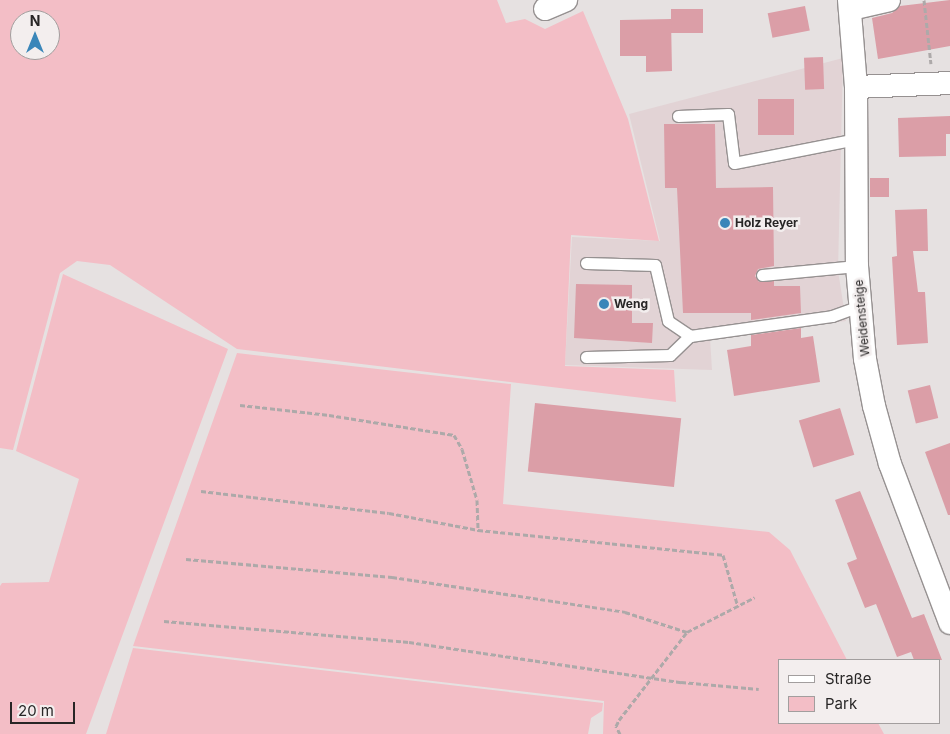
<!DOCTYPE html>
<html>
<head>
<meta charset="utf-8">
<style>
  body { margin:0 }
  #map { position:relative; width:950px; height:734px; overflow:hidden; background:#e6e1e1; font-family:Inter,sans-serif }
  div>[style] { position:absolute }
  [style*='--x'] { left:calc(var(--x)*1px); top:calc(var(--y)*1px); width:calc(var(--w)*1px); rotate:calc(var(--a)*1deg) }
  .built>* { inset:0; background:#e2d3d5 }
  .green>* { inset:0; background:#f3bec6 }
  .building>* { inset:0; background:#db9ea7; transform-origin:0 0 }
  .path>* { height:3px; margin-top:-1.5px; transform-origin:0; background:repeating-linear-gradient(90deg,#ada9a9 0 5px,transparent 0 7.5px) }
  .roads { filter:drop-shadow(1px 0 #969191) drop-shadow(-1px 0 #969191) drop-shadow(0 1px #969191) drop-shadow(0 -1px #969191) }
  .lane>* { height:11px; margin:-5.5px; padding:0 5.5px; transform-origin:5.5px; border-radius:5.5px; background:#fff }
  .street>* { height:22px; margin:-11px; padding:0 11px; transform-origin:11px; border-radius:11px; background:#fff }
  .dots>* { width:14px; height:14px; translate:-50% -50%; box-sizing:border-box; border:2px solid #f3eeee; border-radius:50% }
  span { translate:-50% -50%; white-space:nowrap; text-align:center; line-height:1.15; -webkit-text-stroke:5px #f3eeee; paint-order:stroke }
  .poi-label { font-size:12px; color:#282626; font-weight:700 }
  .left { translate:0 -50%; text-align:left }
  .street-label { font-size:12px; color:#282626 }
  .legend { position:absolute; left:778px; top:659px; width:162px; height:65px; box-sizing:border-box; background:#f3eeee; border:1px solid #a29e9e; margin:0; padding:6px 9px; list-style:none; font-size:15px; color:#282626 }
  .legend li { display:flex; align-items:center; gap:10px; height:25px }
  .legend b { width:25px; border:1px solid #a29e9e }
  .north { position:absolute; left:10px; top:10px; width:50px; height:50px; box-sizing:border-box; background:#f3eeee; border:1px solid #a29e9e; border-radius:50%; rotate:0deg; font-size:14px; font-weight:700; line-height:20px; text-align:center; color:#282626 }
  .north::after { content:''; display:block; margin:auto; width:18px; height:22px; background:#3a86b9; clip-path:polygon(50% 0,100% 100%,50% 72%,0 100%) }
  .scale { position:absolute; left:10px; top:702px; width:65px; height:22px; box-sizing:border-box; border:2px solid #282626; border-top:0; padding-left:6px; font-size:15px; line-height:18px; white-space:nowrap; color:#282626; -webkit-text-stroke:4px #f3eeee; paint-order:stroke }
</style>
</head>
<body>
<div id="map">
  <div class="built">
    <i style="clip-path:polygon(843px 58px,838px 271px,846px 321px,710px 338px,712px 370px,565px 365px,572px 237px,660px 241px,629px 114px)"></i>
  </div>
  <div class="green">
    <i style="clip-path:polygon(evenodd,0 0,497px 0,506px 23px,525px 19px,545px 29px,583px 11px,628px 119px,659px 241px,571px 235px,565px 366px,674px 370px,676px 402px,237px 349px,110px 265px,77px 261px,60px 273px,13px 450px,0 448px,0 0,20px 20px,50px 20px,50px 50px,20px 50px,20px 20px)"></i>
    <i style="clip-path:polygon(63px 274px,228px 349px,86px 734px,0 734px,0 586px,2px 583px,49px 582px,79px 479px,16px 451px)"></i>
    <i style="clip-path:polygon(237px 353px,511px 384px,503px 504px,769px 532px,790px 550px,847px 660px,779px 660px,779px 723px,878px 723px,884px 734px,603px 734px,604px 701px,133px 646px)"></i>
    <i style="clip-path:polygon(133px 648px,603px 703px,602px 711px,591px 718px,588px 734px,106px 734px)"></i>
  </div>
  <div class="building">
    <i style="clip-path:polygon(950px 0,950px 46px,878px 59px,872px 18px,892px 13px,900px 6px)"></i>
    <i style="left:805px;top:6px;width:25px;height:38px;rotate:79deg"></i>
    <i style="left:671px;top:9px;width:32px;height:24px"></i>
    <i style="clip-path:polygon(671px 19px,672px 71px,646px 72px,646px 56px,620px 56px,620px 20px)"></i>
    <i style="left:823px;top:57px;width:32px;height:19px;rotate:88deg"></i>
    <i style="left:758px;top:99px;width:36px;height:36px"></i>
    <i style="clip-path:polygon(950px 116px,950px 134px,946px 134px,946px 156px,899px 157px,898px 118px)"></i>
    <i style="clip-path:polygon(664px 124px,715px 124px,716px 188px,773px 187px,774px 266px,758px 269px,755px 276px,759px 282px,774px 281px,774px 286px,800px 286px,801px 313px,751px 320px,751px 313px,683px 313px,677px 188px,665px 188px)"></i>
    <i style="left:870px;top:178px;width:19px;height:19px"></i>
    <i style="clip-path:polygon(927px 209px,928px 251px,913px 251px,918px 292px,925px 292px,928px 343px,897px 345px,892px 257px,897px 256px,895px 210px)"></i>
    <i style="clip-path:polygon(576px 284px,632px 285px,632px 323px,653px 323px,652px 343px,574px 338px)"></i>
    <i style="clip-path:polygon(801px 328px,801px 338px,813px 336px,820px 382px,734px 396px,727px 350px,751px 346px,751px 335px)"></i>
    <i style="left:930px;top:385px;width:34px;height:23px;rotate:76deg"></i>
    <i style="left:535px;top:403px;width:147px;height:69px;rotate:6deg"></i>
    <i style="left:840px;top:408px;width:49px;height:43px;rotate:73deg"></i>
    <i style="clip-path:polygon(950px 443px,950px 515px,948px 515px,925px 452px)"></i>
    <i style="clip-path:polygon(860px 491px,912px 618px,924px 614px,942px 660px,914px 660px,911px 652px,897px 657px,876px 604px,865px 608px,847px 563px,857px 559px,835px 500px)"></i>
  </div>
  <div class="path">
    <i style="--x:924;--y:0;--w:64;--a:83.8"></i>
    <i style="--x:240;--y:405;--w:90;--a:6.4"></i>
    <i style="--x:329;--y:415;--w:127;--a:9.1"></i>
    <i style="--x:454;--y:435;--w:16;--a:60"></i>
    <i style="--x:462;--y:449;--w:53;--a:73.6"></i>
    <i style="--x:477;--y:500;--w:30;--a:88"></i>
    <i style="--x:201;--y:491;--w:189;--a:6.7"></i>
    <i style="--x:389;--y:513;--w:91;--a:10.8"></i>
    <i style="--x:478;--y:530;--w:246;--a:5.8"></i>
    <i style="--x:723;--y:555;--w:54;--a:73.9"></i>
    <i style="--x:186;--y:559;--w:207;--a:5"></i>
    <i style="--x:392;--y:577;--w:236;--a:8.5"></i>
    <i style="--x:625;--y:612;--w:65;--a:17.9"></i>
    <i style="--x:164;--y:621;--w:246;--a:4.9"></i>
    <i style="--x:409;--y:642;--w:275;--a:8.4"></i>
    <i style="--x:681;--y:682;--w:78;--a:5.1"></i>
    <i style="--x:620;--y:734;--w:9;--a:-117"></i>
    <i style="--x:616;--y:726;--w:7;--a:-63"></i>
    <i style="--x:619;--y:720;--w:111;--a:-52.3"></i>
    <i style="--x:687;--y:632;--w:76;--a:-27.2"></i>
  </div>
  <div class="roads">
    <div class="lane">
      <i style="--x:678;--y:116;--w:50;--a:-2.3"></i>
      <i style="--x:728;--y:114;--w:49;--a:83"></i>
      <i style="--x:734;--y:163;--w:124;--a:-11.1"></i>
      <i style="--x:586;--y:263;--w:69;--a:1.7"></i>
      <i style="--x:655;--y:265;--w:57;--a:76.9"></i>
      <i style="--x:668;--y:321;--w:27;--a:34"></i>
      <i style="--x:690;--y:336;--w:143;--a:-8"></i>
      <i style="--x:832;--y:316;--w:29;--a:-20"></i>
      <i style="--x:762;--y:275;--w:95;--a:-5.4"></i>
      <i style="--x:586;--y:357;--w:84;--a:-1.4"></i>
      <i style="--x:670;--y:355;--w:28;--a:-44"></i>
    </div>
    <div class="street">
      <i style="--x:849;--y:0;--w:87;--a:85.4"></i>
      <i style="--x:856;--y:87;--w:179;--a:89.7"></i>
      <i style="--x:857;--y:266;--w:93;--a:85.1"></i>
      <i style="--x:865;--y:359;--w:48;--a:79.2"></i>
      <i style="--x:874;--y:406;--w:60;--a:74.6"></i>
      <i style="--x:890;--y:464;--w:170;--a:69.3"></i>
      <i style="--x:545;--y:9;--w:23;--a:-23"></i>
      <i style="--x:851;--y:9;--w:39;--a:-13"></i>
      <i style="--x:856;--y:87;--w:94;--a:-2.4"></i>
    </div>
  </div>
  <div class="dots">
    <i style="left:725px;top:223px;background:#3a86b9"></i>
    <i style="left:604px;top:304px;background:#3a86b9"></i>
  </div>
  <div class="poi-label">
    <span class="left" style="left:735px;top:223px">Holz Reyer</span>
    <span class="left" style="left:614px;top:304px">Weng</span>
  </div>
  <div class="street-label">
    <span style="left:862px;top:318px;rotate:-95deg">Weidensteige</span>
  </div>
  <ul class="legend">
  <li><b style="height:6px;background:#fff"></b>Straße</li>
  <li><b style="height:14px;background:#f3bec6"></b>Park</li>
  </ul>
  <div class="north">N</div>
  <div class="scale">20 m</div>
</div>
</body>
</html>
